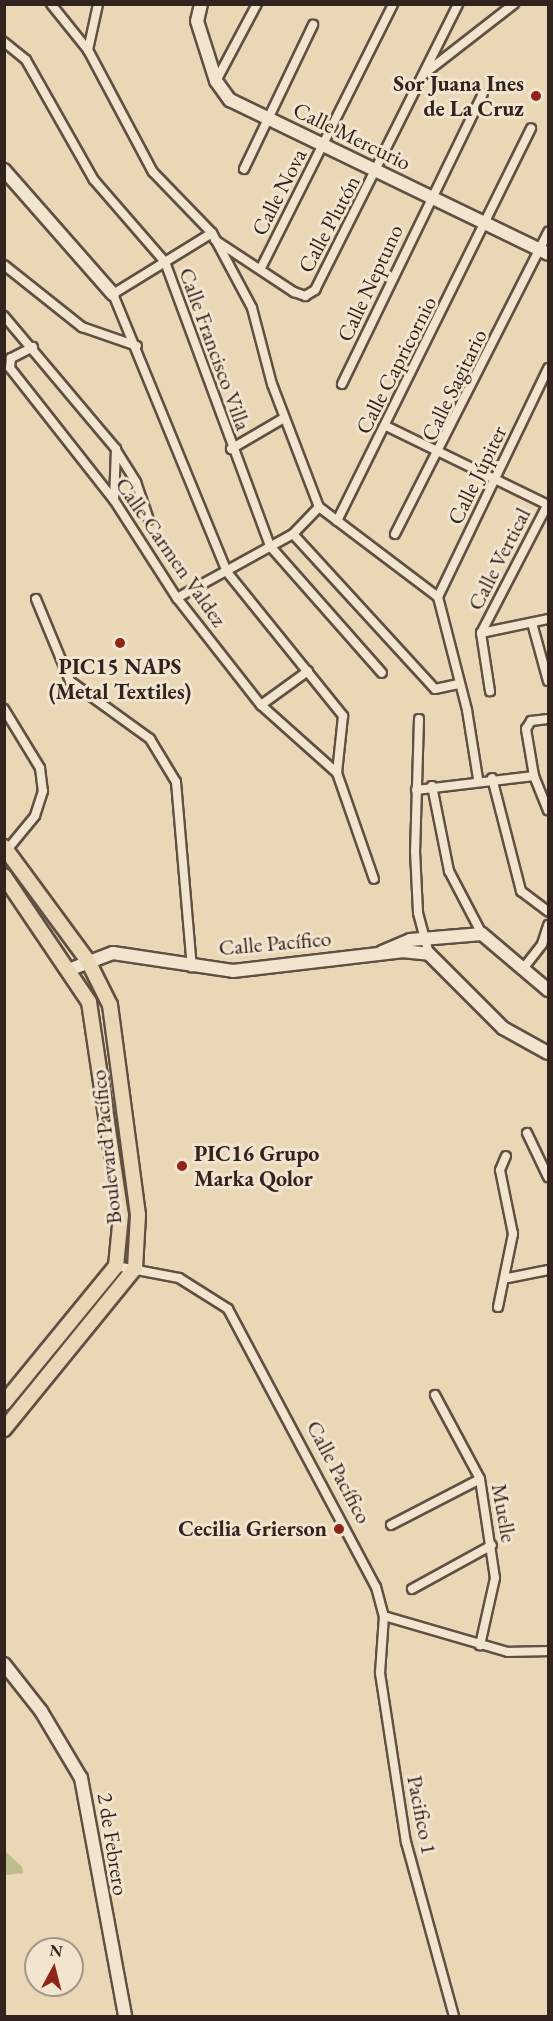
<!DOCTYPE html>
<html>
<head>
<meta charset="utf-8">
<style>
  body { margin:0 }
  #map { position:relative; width:553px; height:2021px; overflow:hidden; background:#e9d7b6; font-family:"EB Garamond",serif }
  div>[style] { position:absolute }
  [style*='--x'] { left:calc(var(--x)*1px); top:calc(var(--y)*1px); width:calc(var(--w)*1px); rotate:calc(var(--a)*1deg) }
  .green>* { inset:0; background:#bbbd8b }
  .roads { filter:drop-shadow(2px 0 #5f5043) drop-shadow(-2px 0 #5f5043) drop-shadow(0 2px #5f5043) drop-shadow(0 -2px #5f5043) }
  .street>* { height:8px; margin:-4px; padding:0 4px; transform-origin:4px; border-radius:4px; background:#f1e5d0 }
  .secondary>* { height:12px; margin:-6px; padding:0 6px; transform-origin:6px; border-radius:6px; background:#f1e5d0 }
  .primary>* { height:14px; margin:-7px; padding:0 7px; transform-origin:7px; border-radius:7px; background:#e9d7b6 }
  .dots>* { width:16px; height:16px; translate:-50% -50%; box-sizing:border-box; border:3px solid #f1e5d0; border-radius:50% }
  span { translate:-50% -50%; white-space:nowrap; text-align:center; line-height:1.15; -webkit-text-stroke:6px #f1e5d0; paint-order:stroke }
  .poi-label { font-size:22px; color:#31231d; font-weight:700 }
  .right { translate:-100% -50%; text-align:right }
  .left { translate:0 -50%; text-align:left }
  .street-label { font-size:22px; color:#31231d }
  .frame { position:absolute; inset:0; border:6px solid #31231d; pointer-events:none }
  .north { position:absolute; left:24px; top:1937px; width:60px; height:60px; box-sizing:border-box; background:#f1e5d0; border:2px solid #a49788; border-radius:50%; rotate:7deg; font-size:16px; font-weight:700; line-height:24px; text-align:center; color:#31231d }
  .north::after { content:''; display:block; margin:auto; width:21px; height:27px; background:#8f2418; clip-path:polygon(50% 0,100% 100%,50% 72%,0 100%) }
</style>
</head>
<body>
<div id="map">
  <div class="green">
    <i style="clip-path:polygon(4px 1850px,22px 1867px,23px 1873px,5px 1875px)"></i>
  </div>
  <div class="roads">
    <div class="street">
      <i style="--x:51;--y:4;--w:59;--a:51.2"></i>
      <i style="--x:88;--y:50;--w:138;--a:62"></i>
      <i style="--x:153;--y:172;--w:85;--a:46"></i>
      <i style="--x:212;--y:233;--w:85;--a:61.9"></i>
      <i style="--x:252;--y:308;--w:79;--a:75.3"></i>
      <i style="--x:272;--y:384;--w:132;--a:69.1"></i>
      <i style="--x:319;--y:507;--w:149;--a:37.1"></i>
      <i style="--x:438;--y:597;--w:117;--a:75.6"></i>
      <i style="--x:467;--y:710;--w:70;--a:80.9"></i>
      <i style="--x:4;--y:42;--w:28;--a:39"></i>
      <i style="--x:26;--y:60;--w:138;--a:60.5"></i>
      <i style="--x:94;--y:180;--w:108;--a:49.1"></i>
      <i style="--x:165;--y:262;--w:303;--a:69.7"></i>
      <i style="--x:270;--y:546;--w:169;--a:48.6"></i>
      <i style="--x:88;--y:50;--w:47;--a:-77.7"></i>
      <i style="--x:424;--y:74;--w:114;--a:-37.9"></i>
      <i style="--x:216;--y:81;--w:87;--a:-62"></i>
      <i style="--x:244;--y:169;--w:160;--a:-64.4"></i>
      <i style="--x:212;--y:233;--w:116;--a:148.4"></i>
      <i style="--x:113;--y:294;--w:300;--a:67.7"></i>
      <i style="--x:227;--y:572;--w:185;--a:51.1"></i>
      <i style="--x:343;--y:716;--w:57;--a:96"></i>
      <i style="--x:337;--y:773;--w:112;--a:70.8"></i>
      <i style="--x:215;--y:240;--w:95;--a:33.4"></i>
      <i style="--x:294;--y:292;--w:12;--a:20"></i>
      <i style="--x:305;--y:296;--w:12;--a:-31"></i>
      <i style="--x:315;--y:290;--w:320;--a:-63.4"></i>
      <i style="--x:4;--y:265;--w:100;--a:38.5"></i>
      <i style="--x:82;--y:327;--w:58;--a:19.1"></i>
      <i style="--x:262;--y:266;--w:293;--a:-63.4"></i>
      <i style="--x:4;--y:316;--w:174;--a:49.9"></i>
      <i style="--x:116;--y:449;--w:51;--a:92.2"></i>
      <i style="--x:33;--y:347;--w:25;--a:153"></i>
      <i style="--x:11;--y:358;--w:10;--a:96"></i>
      <i style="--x:10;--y:368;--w:168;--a:51.8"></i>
      <i style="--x:114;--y:500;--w:117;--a:57.3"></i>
      <i style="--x:177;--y:598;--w:136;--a:51.9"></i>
      <i style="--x:261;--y:705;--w:102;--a:41.8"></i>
      <i style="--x:342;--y:384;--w:322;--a:-64.1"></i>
      <i style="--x:386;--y:426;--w:180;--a:26"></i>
      <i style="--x:231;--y:449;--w:61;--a:-30.3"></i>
      <i style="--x:116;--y:450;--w:38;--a:58"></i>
      <i style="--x:136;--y:482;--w:40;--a:71.1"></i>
      <i style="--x:337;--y:521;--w:438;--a:-63.7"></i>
      <i style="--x:293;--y:534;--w:210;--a:47.5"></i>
      <i style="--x:435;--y:689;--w:24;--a:-12"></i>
      <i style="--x:395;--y:534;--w:339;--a:-63.1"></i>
      <i style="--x:438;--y:597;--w:254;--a:-64.3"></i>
      <i style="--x:177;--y:598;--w:132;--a:-28.9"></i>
      <i style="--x:293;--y:534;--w:37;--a:-46"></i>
      <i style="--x:36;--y:599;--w:89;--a:67.5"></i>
      <i style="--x:70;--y:681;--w:99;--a:35.9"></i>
      <i style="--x:150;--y:739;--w:50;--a:58.8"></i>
      <i style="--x:176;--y:782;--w:186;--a:85.1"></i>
      <i style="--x:532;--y:623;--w:60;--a:74.6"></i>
      <i style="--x:481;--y:633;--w:145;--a:-62.6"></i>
      <i style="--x:481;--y:633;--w:68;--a:-11.8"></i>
      <i style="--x:481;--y:633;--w:59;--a:81.2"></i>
      <i style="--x:261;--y:705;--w:58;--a:-35.9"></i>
      <i style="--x:4;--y:709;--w:69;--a:58.6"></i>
      <i style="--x:40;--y:768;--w:23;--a:83"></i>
      <i style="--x:43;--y:791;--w:26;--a:108"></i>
      <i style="--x:35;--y:816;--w:44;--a:129.5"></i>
      <i style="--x:419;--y:719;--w:132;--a:91.7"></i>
      <i style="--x:415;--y:851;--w:62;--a:87.2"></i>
      <i style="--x:418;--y:913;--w:42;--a:75"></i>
      <i style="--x:548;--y:719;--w:17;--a:173"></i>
      <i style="--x:531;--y:721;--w:9;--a:122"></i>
      <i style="--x:526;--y:729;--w:48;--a:80.3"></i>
      <i style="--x:534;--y:776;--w:37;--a:68"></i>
      <i style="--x:492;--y:778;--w:117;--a:75.6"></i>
      <i style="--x:521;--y:891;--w:34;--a:37"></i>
      <i style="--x:432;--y:786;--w:87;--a:78.7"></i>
      <i style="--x:449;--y:871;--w:71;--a:62.4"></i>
      <i style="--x:416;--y:790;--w:119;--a:-6.8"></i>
      <i style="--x:522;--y:970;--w:33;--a:-52"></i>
      <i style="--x:542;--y:944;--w:20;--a:-72"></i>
      <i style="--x:527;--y:1133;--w:49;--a:64.5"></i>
      <i style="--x:116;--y:1266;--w:64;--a:10.8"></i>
      <i style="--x:179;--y:1278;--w:58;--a:32.3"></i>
      <i style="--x:228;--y:1309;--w:315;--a:62"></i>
      <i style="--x:376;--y:1587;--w:30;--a:75"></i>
      <i style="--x:384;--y:1616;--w:57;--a:94"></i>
      <i style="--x:380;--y:1673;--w:171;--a:81.3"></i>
      <i style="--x:406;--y:1842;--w:180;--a:74.6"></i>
      <i style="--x:508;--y:1278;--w:41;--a:-11.3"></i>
      <i style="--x:498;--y:1307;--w:75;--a:-78.4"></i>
      <i style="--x:513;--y:1234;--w:65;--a:-101.5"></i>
      <i style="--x:500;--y:1170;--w:15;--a:-67"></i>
      <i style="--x:435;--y:1395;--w:95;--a:61.8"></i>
      <i style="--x:480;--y:1479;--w:100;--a:81.4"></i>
      <i style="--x:495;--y:1578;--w:69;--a:102.6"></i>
      <i style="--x:391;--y:1525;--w:100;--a:-27.3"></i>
      <i style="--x:412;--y:1589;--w:91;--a:-28.8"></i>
      <i style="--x:384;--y:1616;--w:129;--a:16.2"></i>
      <i style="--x:508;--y:1652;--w:40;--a:-1.4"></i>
    </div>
    <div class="secondary">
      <i style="--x:201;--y:4;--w:17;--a:103"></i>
      <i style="--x:197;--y:21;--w:63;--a:72.4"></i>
      <i style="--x:216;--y:81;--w:24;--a:54"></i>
      <i style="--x:230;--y:100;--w:353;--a:25.8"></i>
      <i style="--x:4;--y:170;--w:165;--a:48.7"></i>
      <i style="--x:382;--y:952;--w:30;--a:-23"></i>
      <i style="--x:410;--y:940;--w:72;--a:-4.8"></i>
      <i style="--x:482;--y:934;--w:87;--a:40.3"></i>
      <i style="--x:71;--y:969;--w:45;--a:-20.9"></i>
      <i style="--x:113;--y:953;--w:121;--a:8.5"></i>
      <i style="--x:233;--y:971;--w:170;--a:-6.7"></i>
      <i style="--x:402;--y:951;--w:27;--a:6"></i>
      <i style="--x:429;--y:954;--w:105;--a:45"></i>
      <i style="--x:503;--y:1028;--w:51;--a:29.1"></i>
      <i style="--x:4;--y:1664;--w:60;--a:51.8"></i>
      <i style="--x:41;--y:1711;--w:78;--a:59.2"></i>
      <i style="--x:81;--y:1778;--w:242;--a:79.5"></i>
    </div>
    <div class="primary">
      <i style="--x:4;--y:847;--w:142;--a:53.6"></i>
      <i style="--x:88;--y:961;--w:49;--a:63.4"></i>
      <i style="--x:110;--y:1005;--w:212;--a:82.4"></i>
      <i style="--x:138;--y:1215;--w:53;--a:93.2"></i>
      <i style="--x:135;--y:1268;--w:208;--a:129.1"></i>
      <i style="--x:4;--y:876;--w:152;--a:56"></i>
      <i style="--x:89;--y:1002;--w:215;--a:81.5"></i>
      <i style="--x:121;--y:1215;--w:51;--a:95.6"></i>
      <i style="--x:116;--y:1266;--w:177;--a:129.3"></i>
    </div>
  </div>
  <div class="dots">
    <i style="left:536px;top:96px;background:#8f2418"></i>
    <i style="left:120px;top:643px;background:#8f2418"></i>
    <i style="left:182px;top:1166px;background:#8f2418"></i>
    <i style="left:339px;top:1529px;background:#8f2418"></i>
  </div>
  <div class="poi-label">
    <span class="right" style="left:524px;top:96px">Sor Juana Ines<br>de La Cruz</span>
    <span style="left:120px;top:679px">PIC15 NAPS<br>(Metal Textiles)</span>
    <span class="left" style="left:194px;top:1166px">PIC16 Grupo<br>Marka Qolor</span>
    <span class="right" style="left:327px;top:1529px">Cecilia Grierson</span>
  </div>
  <div class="street-label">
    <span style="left:352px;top:136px;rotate:26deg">Calle Mercurio</span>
    <span style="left:279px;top:192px;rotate:-63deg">Calle Nova</span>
    <span style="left:329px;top:224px;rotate:-62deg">Calle Plutón</span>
    <span style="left:370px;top:283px;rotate:-65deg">Calle Neptuno</span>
    <span style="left:215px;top:349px;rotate:70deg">Calle Francisco Villa</span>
    <span style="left:396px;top:365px;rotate:-63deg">Calle Capricornio</span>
    <span style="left:454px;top:385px;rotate:-64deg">Calle Sagitario</span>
    <span style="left:477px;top:475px;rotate:-64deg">Calle Júpiter</span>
    <span style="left:171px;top:552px;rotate:55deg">Calle Carmen Valdez</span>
    <span style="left:499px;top:559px;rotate:-63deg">Calle Vertical</span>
    <span style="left:275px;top:943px;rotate:-5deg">Calle Pacífico</span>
    <span style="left:106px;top:1147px;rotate:-96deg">Boulevard Pacífico</span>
    <span style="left:339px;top:1472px;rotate:62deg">Calle Pacífico</span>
    <span style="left:504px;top:1513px;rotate:80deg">Muelle</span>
    <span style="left:422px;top:1815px;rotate:79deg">Pacifico 1</span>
    <span style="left:113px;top:1844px;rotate:81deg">2 de Febrero</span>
  </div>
  <div class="frame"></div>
  <div class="north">N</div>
</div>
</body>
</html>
